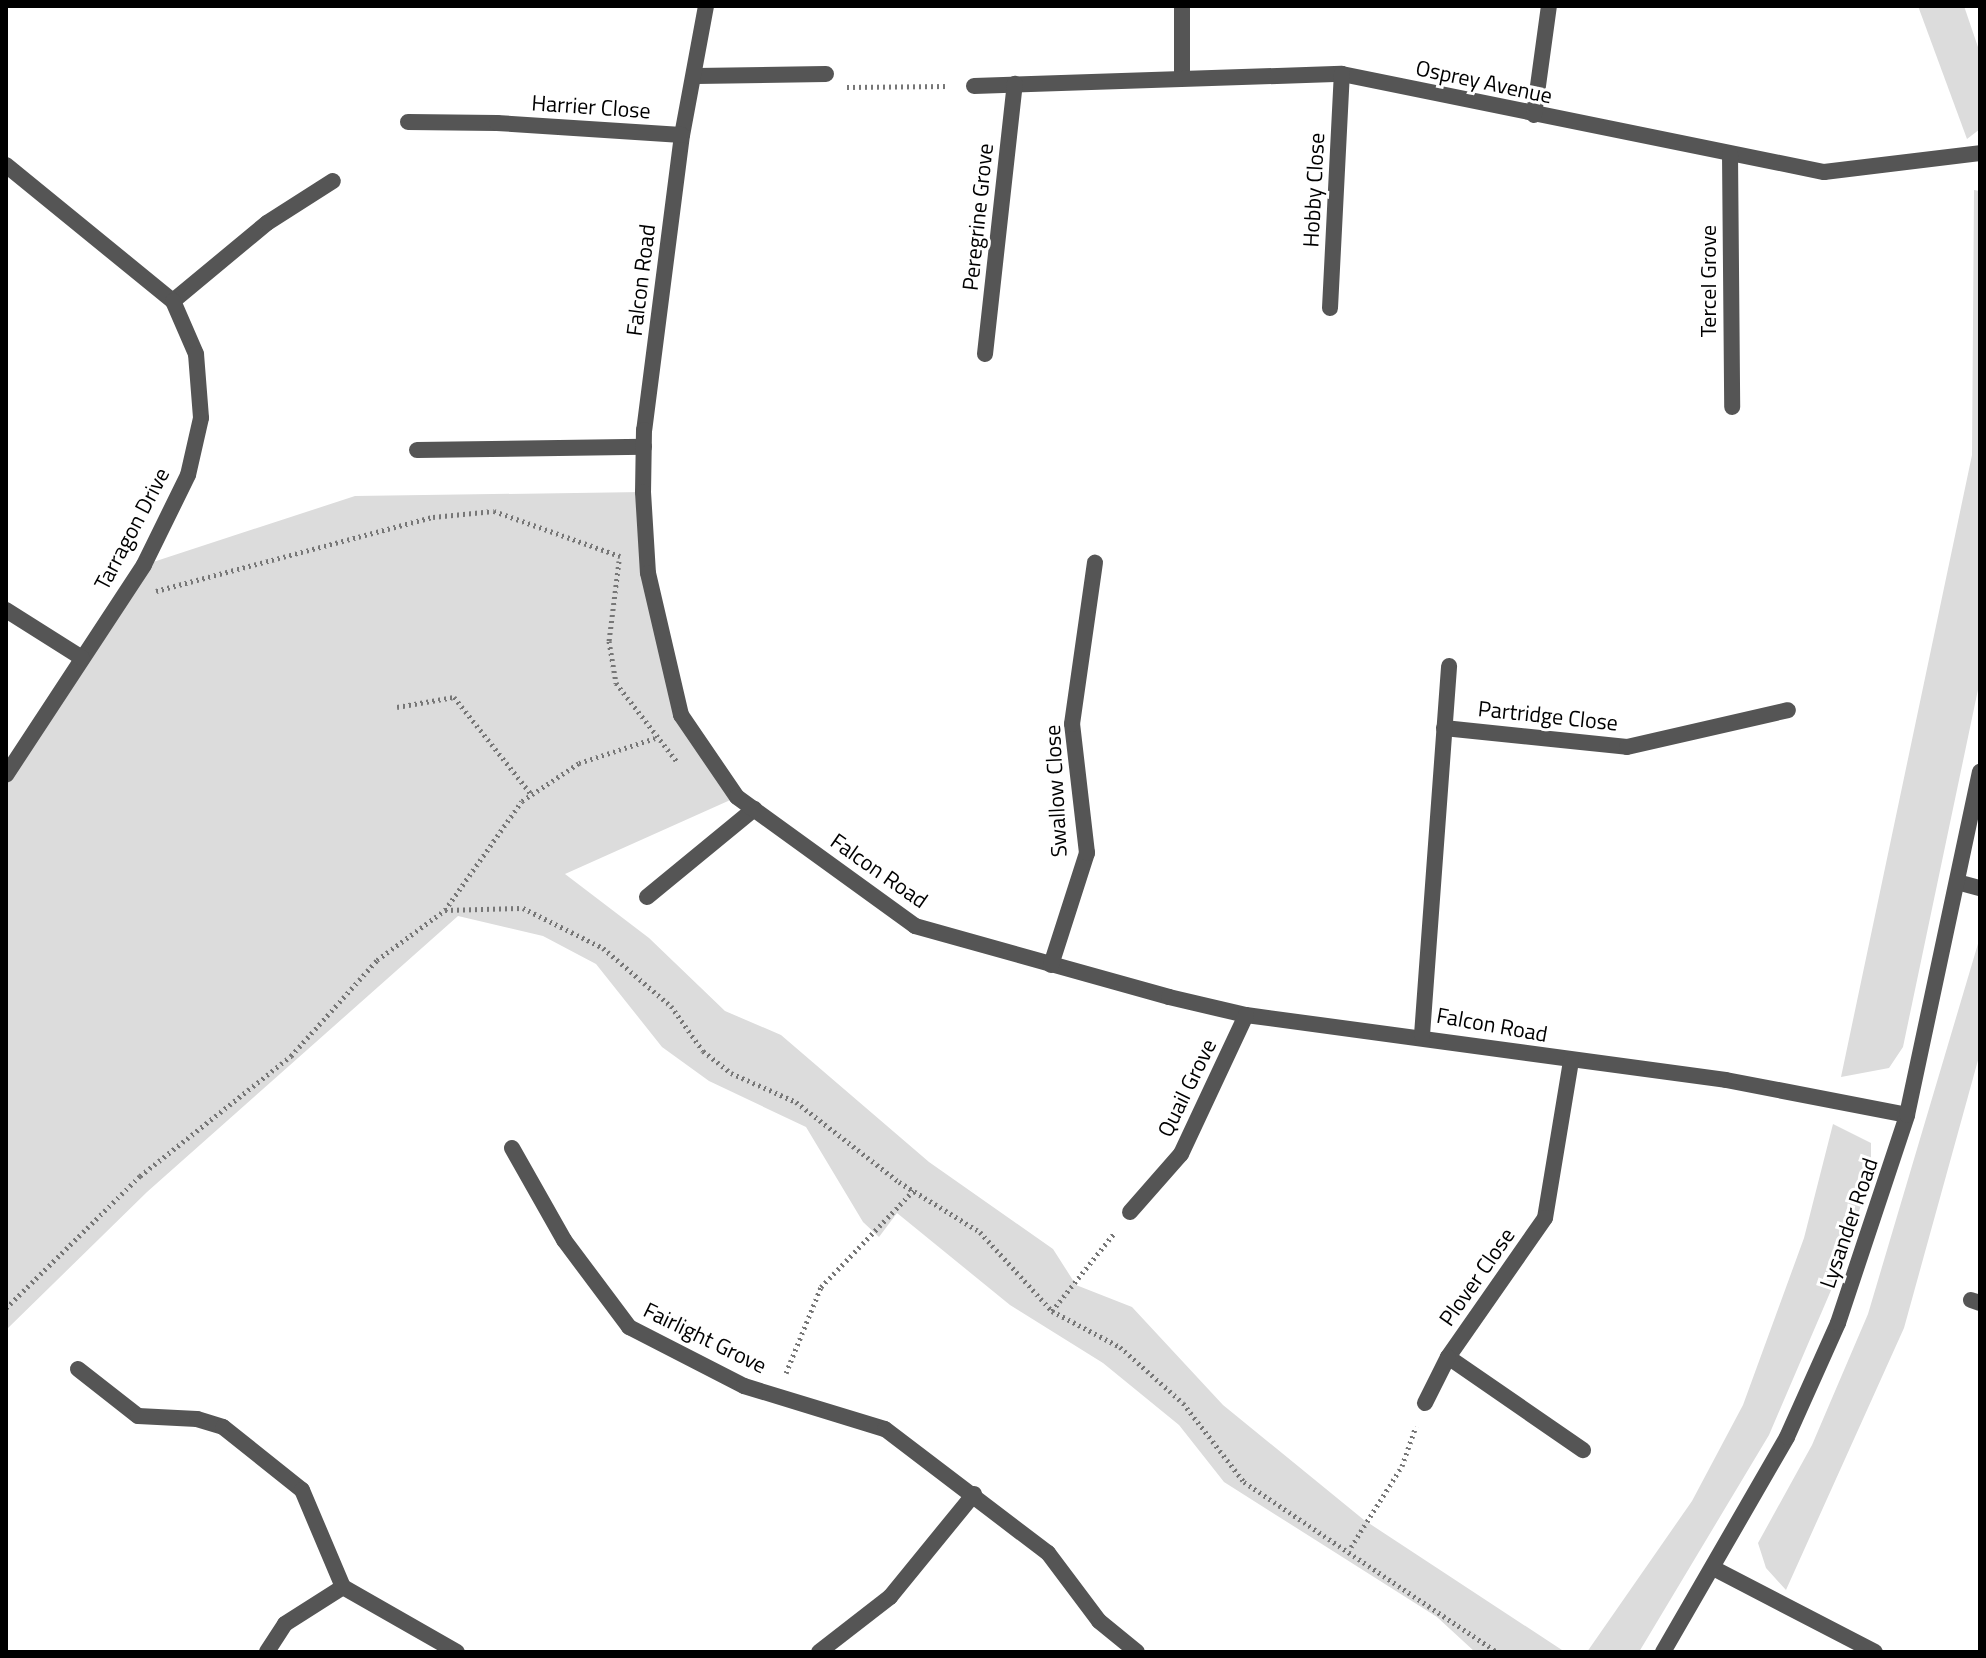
<!DOCTYPE html>
<html>
<head>
<meta charset="utf-8">
<style>
  body { margin:0 }
  #map { position:relative; width:1986px; height:1658px; overflow:hidden; background:#fff; font-family:"Titillium Web",sans-serif }
  div>[style] { position:absolute }
  [style*='--x'] { left:calc(var(--x)*1px); top:calc(var(--y)*1px); width:calc(var(--w)*1px); rotate:calc(var(--a)*1deg) }
  .green>* { inset:0; background:#dcdcdc }
  .path>* { height:5px; margin-top:-2.5px; transform-origin:0; background:repeating-linear-gradient(90deg,#777 0 2px,transparent 0 6px) }
  .service>* { height:16px; margin:-8px; padding:0 8px; transform-origin:8px; border-radius:8px; background:#555 }
  .minor>* { height:16px; margin:-8px; padding:0 8px; transform-origin:8px; border-radius:8px; background:#555 }
  .tertiary>* { height:16px; margin:-8px; padding:0 8px; transform-origin:8px; border-radius:8px; background:#555 }
  span { translate:-50% -50%; white-space:nowrap; text-align:center; line-height:1.15; -webkit-text-stroke:6px #fff; paint-order:stroke }
  .street-label { font-size:22px; color:#000 }
  .frame { position:absolute; inset:0; border:8px solid #000; pointer-events:none }
</style>
</head>
<body>
<div id="map">
  <div class="green">
    <i style="clip-path:polygon(1918px 6px,1964px 6px,1980px 53px,1980px 129px,1967px 139px)"></i>
    <i style="clip-path:polygon(1974px 190px,1980px 191px,1980px 680px,1903px 1047px,1889px 1068px,1841px 1077px,1972px 455px)"></i>
    <i style="clip-path:polygon(643px 492px,648px 573px,683px 723px,737px 797px,565px 874px,649px 938px,725px 1011px,781px 1035px,929px 1162px,1053px 1249px,1076px 1285px,1132px 1307px,1223px 1405px,1364px 1520px,1565px 1652px,1475px 1652px,1437px 1617px,1224px 1482px,1179px 1425px,1103px 1363px,1010px 1305px,897px 1213px,879px 1237px,863px 1222px,806px 1127px,709px 1081px,662px 1047px,596px 964px,543px 936px,458px 916px,147px 1192px,6px 1330px,6px 774px,144px 565px,355px 496px)"></i>
    <i style="clip-path:polygon(1980px 937px,1980px 1053px,1904px 1328px,1786px 1590px,1766px 1568px,1758px 1543px,1812px 1445px,1868px 1314px)"></i>
    <i style="clip-path:polygon(1833px 1124px,1871px 1143px,1871px 1174px,1841px 1267px,1769px 1435px,1639px 1652px,1587px 1652px,1692px 1501px,1743px 1405px,1804px 1238px)"></i>
  </div>
  <div class="path">
    <i style="--x:847;--y:87;--w:102;--a:-0.6"></i>
    <i style="--x:619;--y:561;--w:81;--a:97.1"></i>
    <i style="--x:609;--y:641;--w:43;--a:80.5"></i>
    <i style="--x:616;--y:683;--w:101;--a:52.2"></i>
    <i style="--x:156;--y:591;--w:287;--a:-15"></i>
    <i style="--x:433;--y:517;--w:61;--a:-5.6"></i>
    <i style="--x:494;--y:511;--w:134;--a:19.7"></i>
    <i style="--x:397;--y:707;--w:58;--a:-10"></i>
    <i style="--x:454;--y:697;--w:125;--a:51.5"></i>
    <i style="--x:445;--y:910;--w:133;--a:-54.8"></i>
    <i style="--x:522;--y:801;--w:69;--a:-33.7"></i>
    <i style="--x:579;--y:763;--w:80;--a:-18.2"></i>
    <i style="--x:6;--y:1308;--w:188;--a:-44.6"></i>
    <i style="--x:140;--y:1176;--w:193;--a:-38.5"></i>
    <i style="--x:291;--y:1056;--w:129;--a:-48.1"></i>
    <i style="--x:377;--y:960;--w:84;--a:-36.3"></i>
    <i style="--x:445;--y:910;--w:78;--a:-1.5"></i>
    <i style="--x:523;--y:908;--w:89;--a:26.6"></i>
    <i style="--x:603;--y:948;--w:89;--a:40.5"></i>
    <i style="--x:671;--y:1006;--w:55;--a:54.6"></i>
    <i style="--x:703;--y:1051;--w:36;--a:38"></i>
    <i style="--x:731;--y:1073;--w:71;--a:24"></i>
    <i style="--x:796;--y:1102;--w:130;--a:37.8"></i>
    <i style="--x:899;--y:1182;--w:95;--a:31.7"></i>
    <i style="--x:980;--y:1232;--w:107;--a:47.7"></i>
    <i style="--x:1052;--y:1311;--w:77;--a:27.9"></i>
    <i style="--x:1120;--y:1347;--w:84;--a:41.6"></i>
    <i style="--x:1183;--y:1403;--w:100;--a:52.3"></i>
    <i style="--x:1244;--y:1482;--w:305;--a:33.9"></i>
    <i style="--x:1052;--y:1311;--w:101;--a:-51.4"></i>
    <i style="--x:786;--y:1373;--w:93;--a:-67.9"></i>
    <i style="--x:821;--y:1287;--w:134;--a:-46.2"></i>
    <i style="--x:1351;--y:1547;--w:96;--a:-57.8"></i>
    <i style="--x:1402;--y:1466;--w:42;--a:-70.7"></i>
  </div>
  <div class="service">
    <i style="--x:696;--y:76;--w:130;--a:-0.9"></i>
    <i style="--x:408;--y:122;--w:89;--a:0.6"></i>
    <i style="--x:173;--y:301;--w:122;--a:-39.7"></i>
    <i style="--x:267;--y:223;--w:78;--a:-32.5"></i>
    <i style="--x:417;--y:450;--w:227;--a:-0.8"></i>
    <i style="--x:647;--y:897;--w:139;--a:-39.4"></i>
    <i style="--x:1971;--y:1300;--w:9;--a:18"></i>
    <i style="--x:78;--y:1369;--w:76;--a:38.1"></i>
    <i style="--x:138;--y:1416;--w:59;--a:2.9"></i>
  </div>
  <div class="minor">
    <i style="--x:706;--y:6;--w:131;--a:100.5"></i>
    <i style="--x:682;--y:135;--w:297;--a:97.3"></i>
    <i style="--x:644;--y:430;--w:62;--a:90.9"></i>
    <i style="--x:643;--y:492;--w:81;--a:86.5"></i>
    <i style="--x:648;--y:573;--w:146;--a:76.9"></i>
    <i style="--x:681;--y:715;--w:99;--a:55.7"></i>
    <i style="--x:737;--y:797;--w:220;--a:35.9"></i>
    <i style="--x:915;--y:926;--w:264;--a:15.6"></i>
    <i style="--x:1169;--y:997;--w:79;--a:13.2"></i>
    <i style="--x:1246;--y:1015;--w:484;--a:7.7"></i>
    <i style="--x:1726;--y:1080;--w:184;--a:10.9"></i>
    <i style="--x:1182;--y:75;--w:69;--a:-90"></i>
    <i style="--x:974;--y:86;--w:368;--a:-1.9"></i>
    <i style="--x:1342;--y:74;--w:492;--a:11.5"></i>
    <i style="--x:1824;--y:172;--w:157;--a:-6.9"></i>
    <i style="--x:1534;--y:115;--w:110;--a:-82.2"></i>
    <i style="--x:497;--y:123;--w:185;--a:3.7"></i>
    <i style="--x:1730;--y:154;--w:253;--a:89.5"></i>
    <i style="--x:6;--y:165;--w:215;--a:39.2"></i>
    <i style="--x:173;--y:301;--w:58;--a:66.5"></i>
    <i style="--x:196;--y:354;--w:64;--a:85.5"></i>
    <i style="--x:201;--y:418;--w:58;--a:102.8"></i>
    <i style="--x:188;--y:475;--w:100;--a:116.1"></i>
    <i style="--x:144;--y:565;--w:251;--a:123.3"></i>
    <i style="--x:1330;--y:308;--w:234;--a:-87.1"></i>
    <i style="--x:985;--y:354;--w:272;--a:-83.7"></i>
    <i style="--x:6;--y:610;--w:90;--a:32.3"></i>
    <i style="--x:1444;--y:728;--w:184;--a:5.9"></i>
    <i style="--x:1627;--y:747;--w:165;--a:-12.9"></i>
    <i style="--x:1957;--y:882;--w:24;--a:15"></i>
    <i style="--x:1051;--y:965;--w:118;--a:-72.2"></i>
    <i style="--x:1087;--y:853;--w:130;--a:-96.6"></i>
    <i style="--x:1072;--y:724;--w:163;--a:-81.9"></i>
    <i style="--x:1422;--y:1035;--w:370;--a:-85.8"></i>
    <i style="--x:1571;--y:1061;--w:159;--a:99.4"></i>
    <i style="--x:1545;--y:1218;--w:169;--a:124.9"></i>
    <i style="--x:1448;--y:1357;--w:164;--a:34.6"></i>
    <i style="--x:512;--y:1148;--w:106;--a:60.5"></i>
    <i style="--x:564;--y:1240;--w:109;--a:53.2"></i>
    <i style="--x:629;--y:1327;--w:129;--a:27.2"></i>
    <i style="--x:744;--y:1386;--w:147;--a:17"></i>
    <i style="--x:885;--y:1429;--w:205;--a:37.3"></i>
    <i style="--x:1048;--y:1553;--w:85;--a:53.1"></i>
    <i style="--x:1099;--y:1621;--w:49;--a:39.2"></i>
    <i style="--x:1130;--y:1212;--w:77;--a:-48.7"></i>
    <i style="--x:1181;--y:1154;--w:153;--a:-64.9"></i>
    <i style="--x:1425;--y:1403;--w:51;--a:-63.4"></i>
    <i style="--x:197;--y:1419;--w:27;--a:17"></i>
    <i style="--x:223;--y:1427;--w:101;--a:38.6"></i>
    <i style="--x:302;--y:1490;--w:105;--a:67.1"></i>
    <i style="--x:343;--y:1587;--w:69;--a:147.5"></i>
    <i style="--x:285;--y:1624;--w:33;--a:123"></i>
    <i style="--x:1715;--y:1569;--w:180;--a:27.4"></i>
    <i style="--x:343;--y:1587;--w:131;--a:29.7"></i>
    <i style="--x:819;--y:1652;--w:90;--a:-37.8"></i>
    <i style="--x:890;--y:1597;--w:133;--a:-50.8"></i>
  </div>
  <div class="tertiary">
    <i style="--x:1663;--y:1652;--w:248;--a:-60"></i>
    <i style="--x:1787;--y:1437;--w:125;--a:-65.9"></i>
    <i style="--x:1838;--y:1323;--w:219;--a:-71.6"></i>
    <i style="--x:1907;--y:1115;--w:351;--a:-78"></i>
  </div>
  <div class="street-label">
    <span style="left:1484px;top:82px;rotate:12deg">Osprey Avenue</span>
    <span style="left:591px;top:107px;rotate:4deg">Harrier Close</span>
    <span style="left:1314px;top:190px;rotate:-87deg">Hobby Close</span>
    <span style="left:978px;top:217px;rotate:-84deg">Peregrine Grove</span>
    <span style="left:641px;top:280px;rotate:-83deg">Falcon Road</span>
    <span style="left:1709px;top:281px;rotate:-90deg">Tercel Grove</span>
    <span style="left:132px;top:529px;rotate:-62deg">Tarragon Drive</span>
    <span style="left:1548px;top:716px;rotate:6deg">Partridge Close</span>
    <span style="left:1056px;top:791px;rotate:-93deg">Swallow Close</span>
    <span style="left:879px;top:871px;rotate:35deg">Falcon Road</span>
    <span style="left:1492px;top:1025px;rotate:10deg">Falcon Road</span>
    <span style="left:1187px;top:1088px;rotate:-64deg">Quail Grove</span>
    <span style="left:1849px;top:1223px;rotate:-71deg">Lysander Road</span>
    <span style="left:1477px;top:1277px;rotate:-55deg">Plover Close</span>
    <span style="left:705px;top:1338px;rotate:26deg">Fairlight Grove</span>
  </div>
  <div class="frame"></div>
</div>
</body>
</html>
